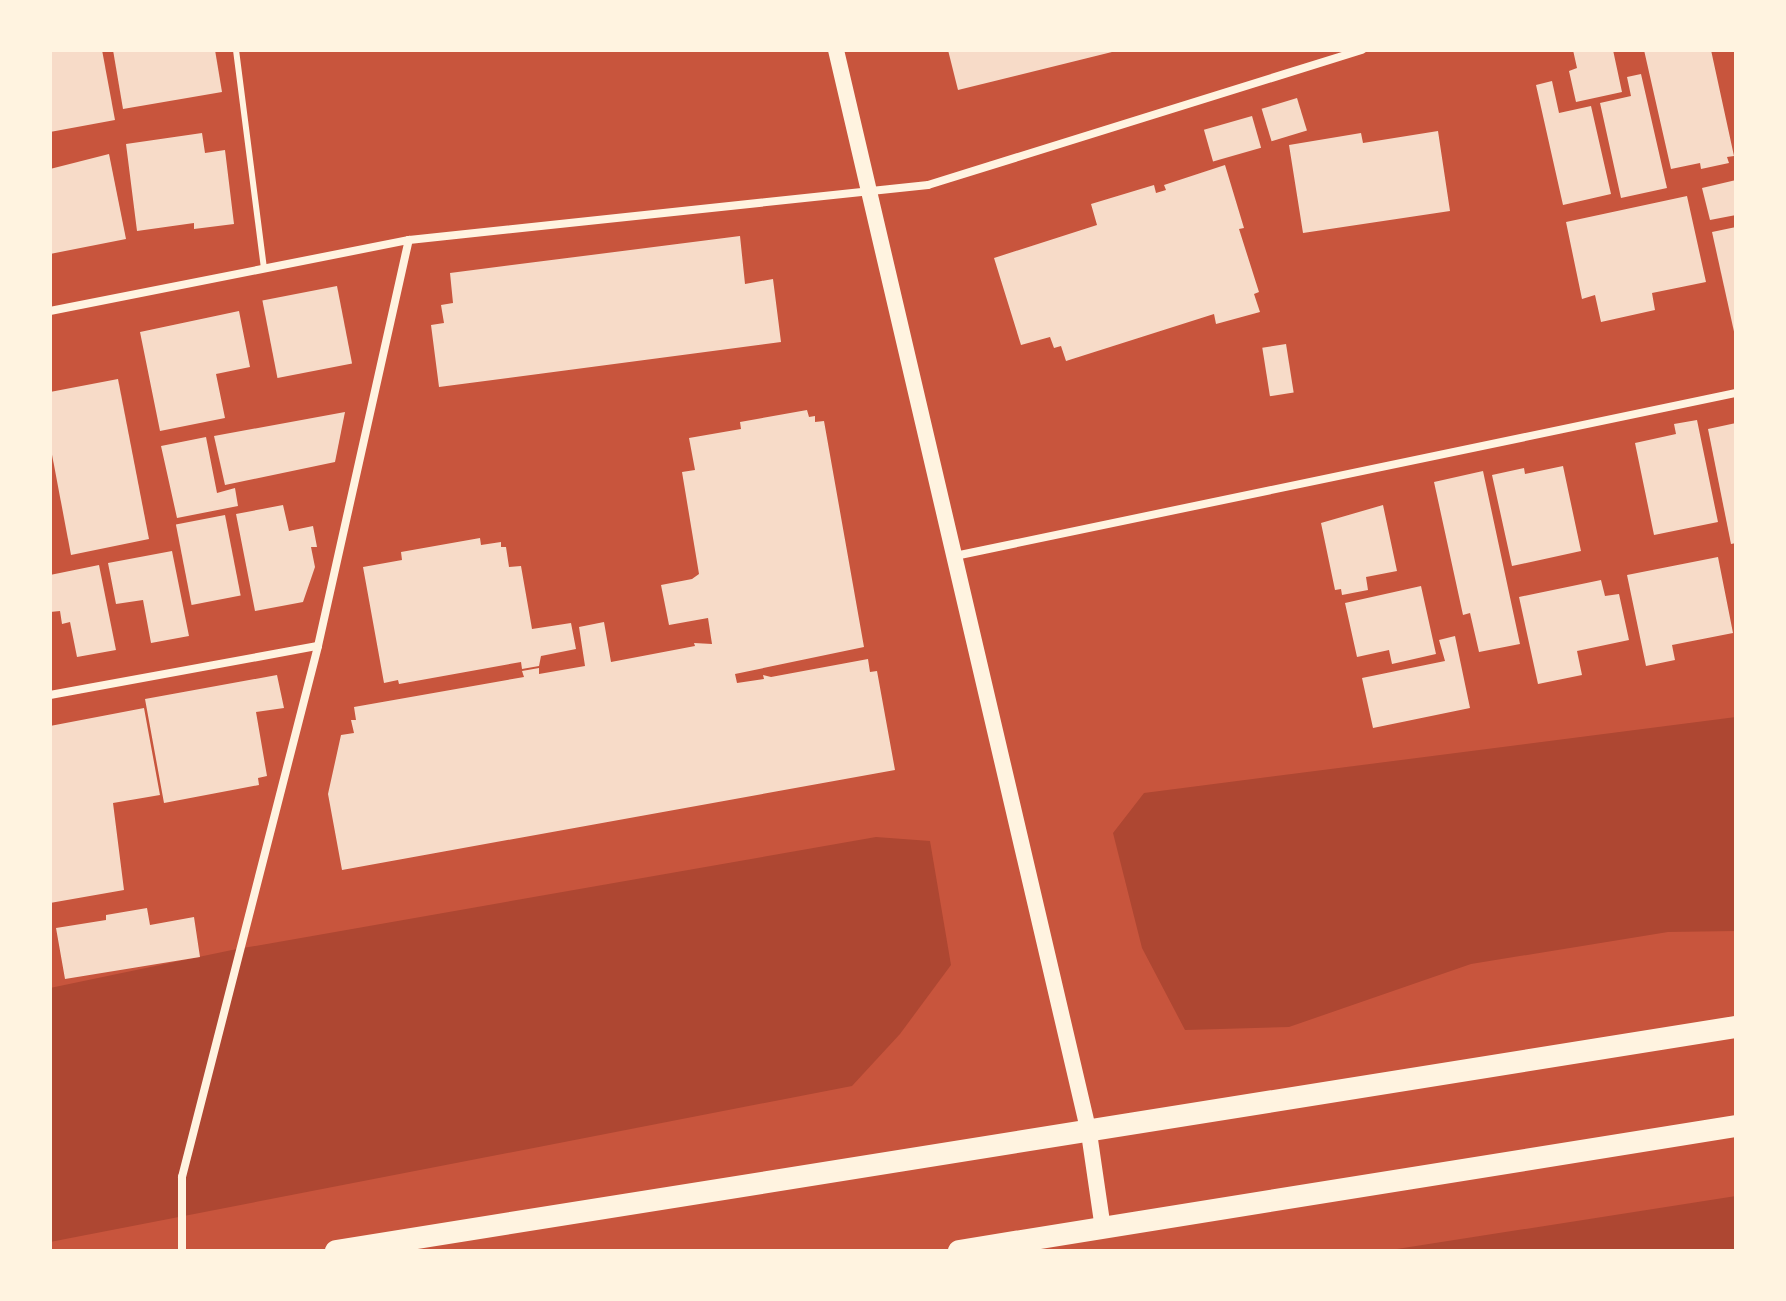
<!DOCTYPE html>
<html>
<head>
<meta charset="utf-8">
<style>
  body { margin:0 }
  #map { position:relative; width:1786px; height:1301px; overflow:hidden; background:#c8553d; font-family:Poppins,sans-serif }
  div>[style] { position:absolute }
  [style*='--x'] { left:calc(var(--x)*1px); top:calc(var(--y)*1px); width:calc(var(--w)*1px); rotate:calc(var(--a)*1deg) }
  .green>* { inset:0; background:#ae4732 }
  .building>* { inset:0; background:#f7dbc8; transform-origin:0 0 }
  .service>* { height:6px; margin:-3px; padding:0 3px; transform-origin:3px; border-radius:3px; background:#fff3e0 }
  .minor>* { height:8px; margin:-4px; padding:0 4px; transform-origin:4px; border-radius:4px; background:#fff3e0 }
  .secondary>* { height:16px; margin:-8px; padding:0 8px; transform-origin:8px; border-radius:8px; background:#fff3e0 }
  .trunk>* { height:22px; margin:-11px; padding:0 11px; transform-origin:11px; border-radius:11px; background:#fff3e0 }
  span { translate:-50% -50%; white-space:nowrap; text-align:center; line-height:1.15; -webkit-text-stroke:6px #fff3e0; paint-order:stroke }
  .frame { position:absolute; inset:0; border:52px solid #fff3e0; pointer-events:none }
</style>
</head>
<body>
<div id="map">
  <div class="green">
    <i style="clip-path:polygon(1736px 717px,1736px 931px,1668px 932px,1471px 964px,1289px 1027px,1185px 1030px,1142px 948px,1113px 833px,1144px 793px)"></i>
    <i style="clip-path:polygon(876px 837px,930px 841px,951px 965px,900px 1034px,852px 1086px,50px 1242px,50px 988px,232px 950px)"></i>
    <i style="clip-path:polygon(1736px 1196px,1736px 1251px,1384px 1251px)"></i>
  </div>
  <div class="building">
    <i style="clip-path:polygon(50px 50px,102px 50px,115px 120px,50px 132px)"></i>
    <i style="clip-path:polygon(113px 50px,215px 50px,222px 92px,123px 109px)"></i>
    <i style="clip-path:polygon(948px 50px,1116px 50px,1116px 51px,958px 90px)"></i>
    <i style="clip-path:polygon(1573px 50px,1613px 50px,1622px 92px,1576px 102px,1569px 71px,1577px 68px)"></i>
    <i style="clip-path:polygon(1644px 50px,1711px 50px,1734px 156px,1727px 157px,1729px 163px,1701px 169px,1700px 163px,1671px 169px)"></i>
    <i style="clip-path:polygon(1641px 74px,1667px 188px,1621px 198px,1600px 103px,1631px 96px,1627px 77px)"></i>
    <i style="clip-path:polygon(1552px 81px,1559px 113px,1591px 106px,1611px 194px,1563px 205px,1536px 85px)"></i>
    <i style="left:1297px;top:98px;width:34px;height:37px;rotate:73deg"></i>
    <i style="left:1252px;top:116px;width:33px;height:50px;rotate:74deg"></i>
    <i style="clip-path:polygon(1438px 131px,1450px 211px,1303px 233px,1289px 145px,1361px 133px,1363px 143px)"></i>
    <i style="clip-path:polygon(202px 133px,205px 153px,225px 150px,234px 224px,194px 229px,194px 223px,137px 231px,126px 144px)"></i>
    <i style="clip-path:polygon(109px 154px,126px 239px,50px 254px,50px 169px)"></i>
    <i style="clip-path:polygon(1225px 165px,1244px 228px,1239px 229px,1259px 292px,1254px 294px,1260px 312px,1216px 324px,1214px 314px,1066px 361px,1061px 346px,1054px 348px,1050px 337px,1021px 345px,994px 258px,1097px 225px,1091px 204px,1154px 185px,1156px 193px,1166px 190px,1164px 185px)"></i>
    <i style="clip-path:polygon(1736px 180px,1736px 215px,1710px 220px,1702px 188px)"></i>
    <i style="clip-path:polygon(1687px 196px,1706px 282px,1652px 293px,1655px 310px,1601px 322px,1595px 295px,1582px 299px,1566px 222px)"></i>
    <i style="clip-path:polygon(1736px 227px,1736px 336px,1735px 336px,1712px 232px)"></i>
    <i style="clip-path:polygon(740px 236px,745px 284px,773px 279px,781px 342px,439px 387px,431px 325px,444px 323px,441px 305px,453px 303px,450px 273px)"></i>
    <i style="left:337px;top:286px;width:79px;height:76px;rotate:79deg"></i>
    <i style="clip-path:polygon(239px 311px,250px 367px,216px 374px,225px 418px,160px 431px,140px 332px)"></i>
    <i style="left:1286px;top:344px;width:49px;height:24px;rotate:81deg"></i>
    <i style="clip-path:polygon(118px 379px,149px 539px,71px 555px,50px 444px,50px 392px)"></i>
    <i style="clip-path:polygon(807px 410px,809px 417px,815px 416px,815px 422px,824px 421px,864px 647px,735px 674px,737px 683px,764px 679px,763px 675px,771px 677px,868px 659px,870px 672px,877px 671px,895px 770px,342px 870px,328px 794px,341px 735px,354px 733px,351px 720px,356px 720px,354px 707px,524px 677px,522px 671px,539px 668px,539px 674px,585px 666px,579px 627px,604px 622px,611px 662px,695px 646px,694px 643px,712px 644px,708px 618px,669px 625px,661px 585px,692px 579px,699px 574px,682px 472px,695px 470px,689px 438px,741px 429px,740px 422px)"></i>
    <i style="clip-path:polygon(345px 412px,335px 462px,225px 485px,214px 436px)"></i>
    <i style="clip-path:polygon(1697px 420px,1718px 522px,1654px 535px,1635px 443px,1676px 434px,1674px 424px)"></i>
    <i style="clip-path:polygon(1736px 423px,1736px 543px,1731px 544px,1708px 429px)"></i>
    <i style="clip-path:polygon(206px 437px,217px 493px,235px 488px,238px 506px,177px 518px,161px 446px)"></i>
    <i style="clip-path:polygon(1563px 466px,1581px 551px,1512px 566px,1492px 475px,1524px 468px,1525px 474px)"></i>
    <i style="clip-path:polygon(1483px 471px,1520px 644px,1479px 652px,1470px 613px,1463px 615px,1434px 482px)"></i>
    <i style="clip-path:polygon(283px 505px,289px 531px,313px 526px,317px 547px,311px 547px,315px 567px,303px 602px,255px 611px,236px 514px)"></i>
    <i style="clip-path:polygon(1383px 505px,1397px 571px,1366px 577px,1368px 590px,1342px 595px,1341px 589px,1335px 590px,1321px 523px)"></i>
    <i style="left:225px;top:515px;width:82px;height:50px;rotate:79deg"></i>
    <i style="clip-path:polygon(480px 538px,481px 545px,501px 542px,501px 547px,506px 547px,509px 567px,521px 566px,532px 629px,571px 623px,576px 649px,541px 656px,539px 666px,522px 669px,521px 662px,399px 684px,398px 680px,384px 683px,363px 567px,402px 560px,401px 552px)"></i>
    <i style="clip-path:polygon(172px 551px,189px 636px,151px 643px,143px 600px,116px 604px,108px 563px)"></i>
    <i style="clip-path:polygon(1718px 557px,1733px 633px,1672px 645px,1675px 660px,1646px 666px,1627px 575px)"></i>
    <i style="clip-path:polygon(99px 565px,116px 650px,77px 657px,70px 622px,62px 624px,60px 611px,50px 612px,50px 575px)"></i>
    <i style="clip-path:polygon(1601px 580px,1605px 596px,1619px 594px,1629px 640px,1577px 651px,1582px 675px,1538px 684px,1519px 597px)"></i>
    <i style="clip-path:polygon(1421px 586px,1436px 654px,1392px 664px,1389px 650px,1357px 657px,1345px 603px)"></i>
    <i style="clip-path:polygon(1455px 636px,1470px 708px,1373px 728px,1362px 678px,1445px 661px,1439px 640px)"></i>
    <i style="clip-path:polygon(277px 675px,284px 708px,256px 712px,267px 776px,258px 778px,259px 785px,164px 803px,145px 699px)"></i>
    <i style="clip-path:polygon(144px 708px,160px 795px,113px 803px,124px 890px,50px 903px,50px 726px)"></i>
    <i style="clip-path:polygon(147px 908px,150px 925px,194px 917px,200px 957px,65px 979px,56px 928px,106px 920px,106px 915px)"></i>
  </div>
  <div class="service">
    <i style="--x:236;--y:50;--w:220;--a:82.7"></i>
  </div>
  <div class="minor">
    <i style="--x:50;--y:311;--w:366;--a:-11.2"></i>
    <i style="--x:409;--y:240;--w:522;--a:-6.05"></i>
    <i style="--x:928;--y:185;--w:455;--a:-17.3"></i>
    <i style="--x:955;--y:556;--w:798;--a:-11.79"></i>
    <i style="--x:50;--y:695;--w:272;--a:-10.4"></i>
    <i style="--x:182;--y:1251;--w:74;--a:-90"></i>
    <i style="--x:182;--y:1177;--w:548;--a:-75.63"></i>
    <i style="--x:318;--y:646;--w:416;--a:-77.4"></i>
  </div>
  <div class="secondary">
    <i style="--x:836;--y:50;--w:1112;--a:76.85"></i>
    <i style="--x:1089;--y:1133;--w:97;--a:81.7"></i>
  </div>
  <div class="trunk">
    <i style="--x:336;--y:1251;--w:1418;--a:-9.09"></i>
    <i style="--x:959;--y:1251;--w:787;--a:-9.14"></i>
  </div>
  <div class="frame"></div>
</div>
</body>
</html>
